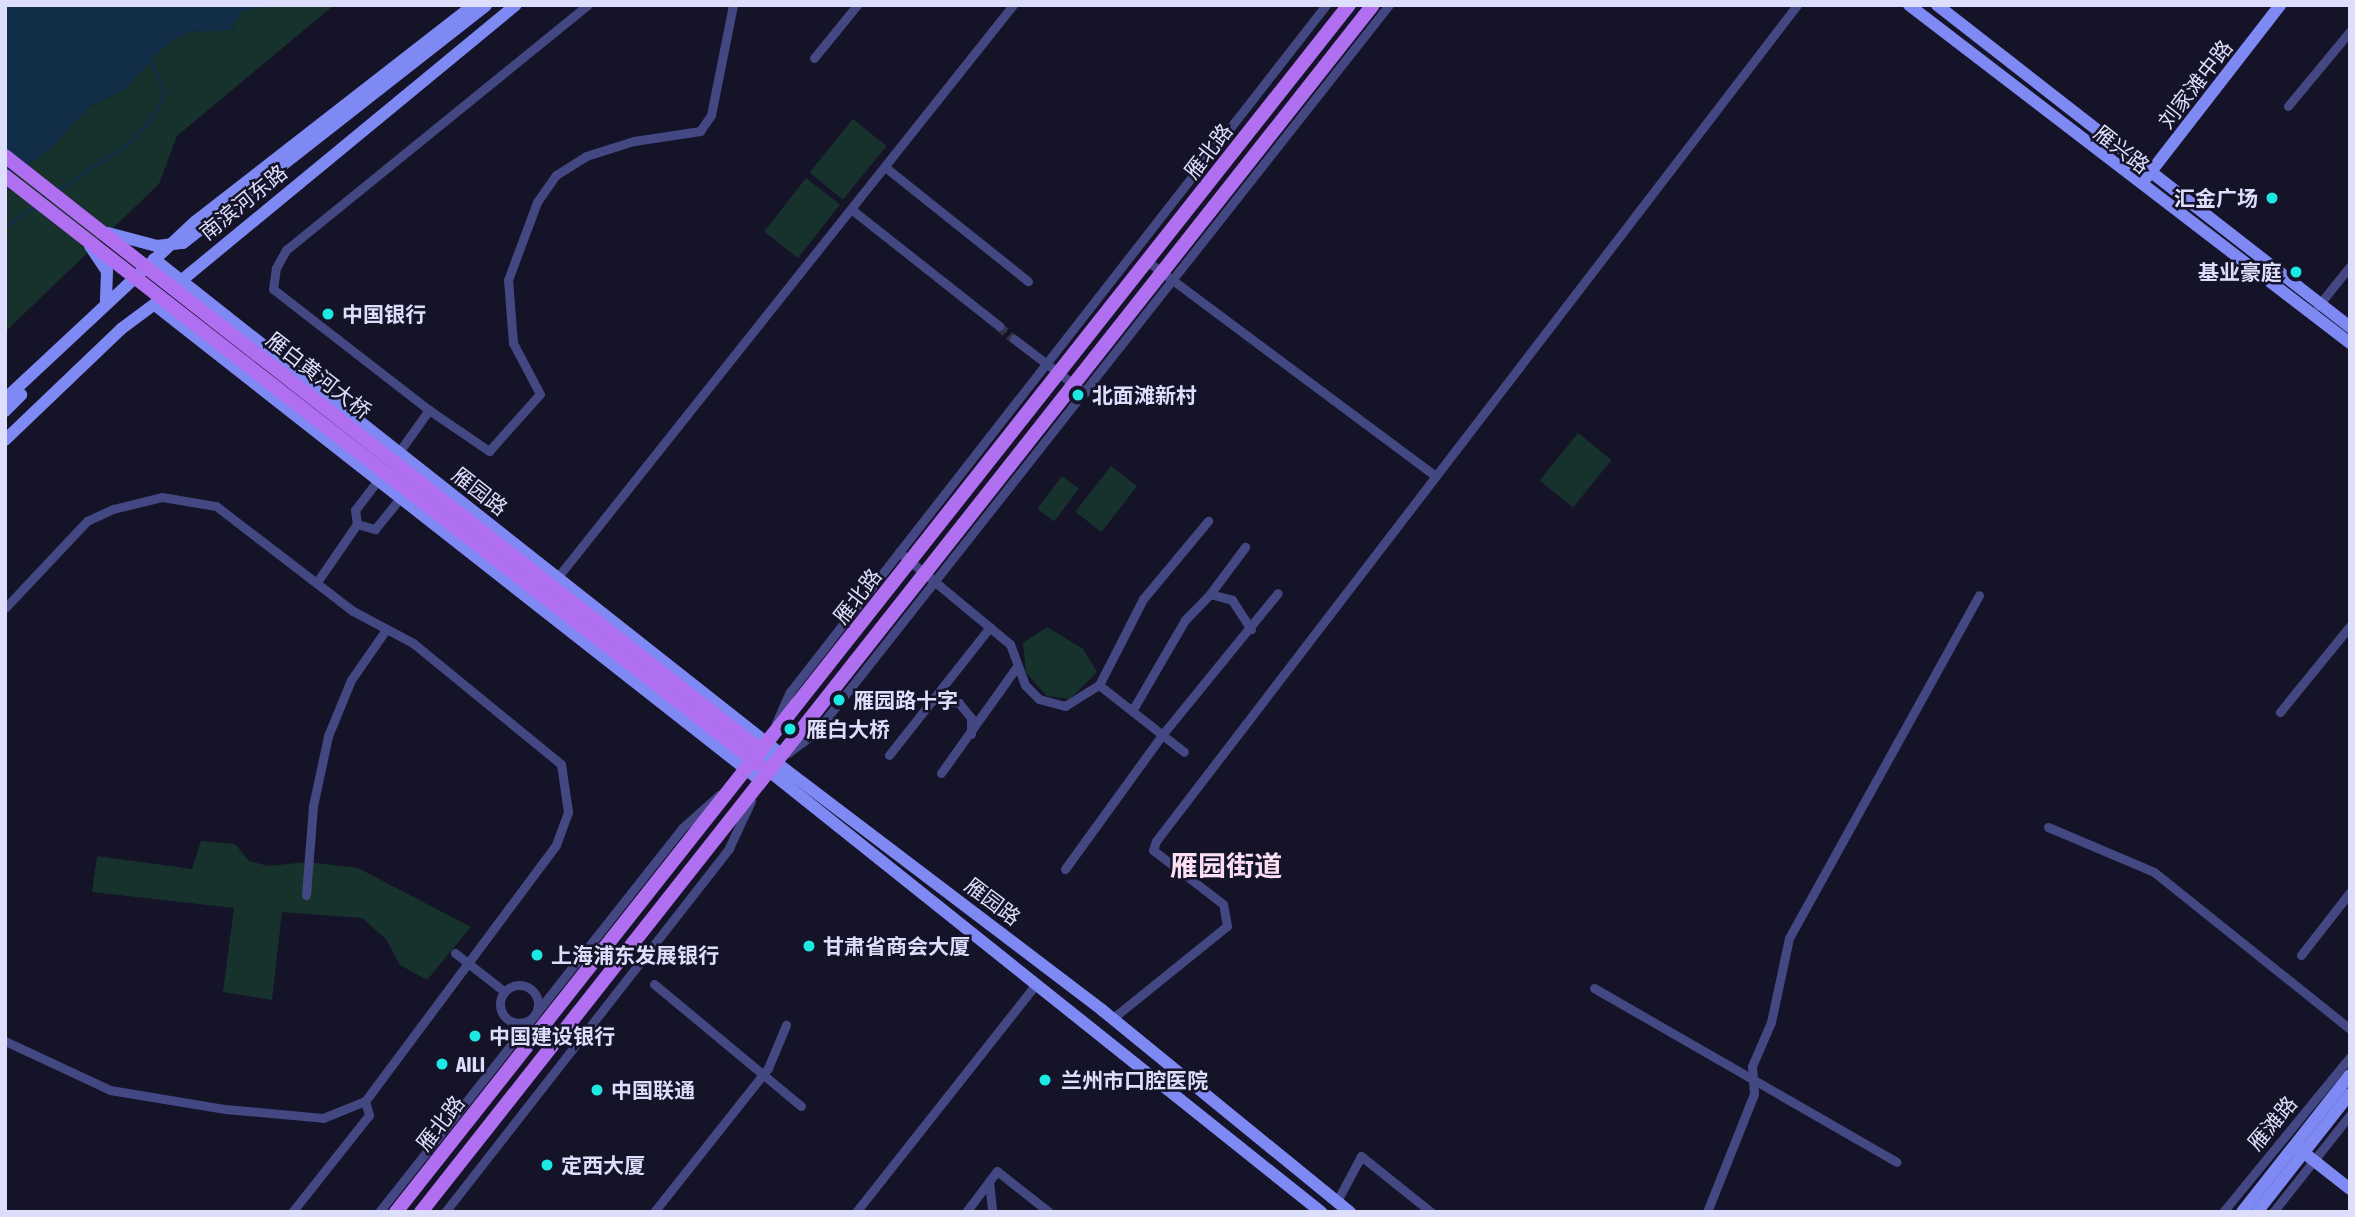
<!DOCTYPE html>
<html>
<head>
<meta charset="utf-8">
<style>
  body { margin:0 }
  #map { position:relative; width:2355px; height:1217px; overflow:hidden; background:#141328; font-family:"Asap Condensed","Noto Sans SC",sans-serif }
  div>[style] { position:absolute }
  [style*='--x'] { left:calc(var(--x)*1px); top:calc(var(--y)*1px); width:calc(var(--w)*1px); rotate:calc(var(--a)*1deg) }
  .green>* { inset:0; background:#17322d; transform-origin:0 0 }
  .water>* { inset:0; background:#122d47 }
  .stream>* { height:2.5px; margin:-1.25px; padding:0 1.25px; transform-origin:1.25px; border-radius:1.25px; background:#122d47 }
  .street-tunnel>* { height:9px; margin-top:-4.5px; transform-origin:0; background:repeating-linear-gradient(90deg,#323148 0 9px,transparent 0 13.5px) }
  .street>* { height:9px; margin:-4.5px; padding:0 4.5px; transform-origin:4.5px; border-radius:4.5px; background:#434883 }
  .street>.ring { margin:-4.5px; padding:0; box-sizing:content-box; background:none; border:9px solid #434883; border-radius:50% }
  .secondary>* { height:12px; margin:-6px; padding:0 6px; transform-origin:6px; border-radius:6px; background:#7e89f3 }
  .primary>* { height:14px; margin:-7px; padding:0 7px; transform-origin:7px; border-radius:7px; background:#b06ff1 }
  .dots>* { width:19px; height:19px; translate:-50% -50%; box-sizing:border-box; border:4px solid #141328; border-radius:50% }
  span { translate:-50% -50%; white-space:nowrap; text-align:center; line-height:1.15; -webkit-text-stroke:5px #141328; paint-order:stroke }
  .street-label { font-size:21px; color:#dddefc }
  .poi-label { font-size:21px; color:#dddefc; font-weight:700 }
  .right { translate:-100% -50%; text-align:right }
  .left { translate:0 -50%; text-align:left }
  .district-label { font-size:28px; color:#fcdff5; font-weight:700 }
  .frame { position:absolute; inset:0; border:7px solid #dddefc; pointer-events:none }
</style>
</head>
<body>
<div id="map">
  <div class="green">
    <i style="clip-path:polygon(245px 5px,334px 5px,177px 136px,159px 184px,5px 332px,5px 180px,50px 149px,89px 107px,125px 89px,168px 43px,189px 32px,232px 30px)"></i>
    <i style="left:853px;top:119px;width:43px;height:69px;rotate:39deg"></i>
    <i style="left:806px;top:178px;width:43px;height:68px;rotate:38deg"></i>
    <i style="left:1578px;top:433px;width:43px;height:61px;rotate:39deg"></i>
    <i style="left:1111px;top:466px;width:33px;height:58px;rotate:38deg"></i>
    <i style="left:1062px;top:476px;width:21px;height:41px;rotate:37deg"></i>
    <i style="clip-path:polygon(1047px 627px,1083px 649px,1097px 672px,1070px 699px,1047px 696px,1026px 673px,1023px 643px)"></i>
    <i style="clip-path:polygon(201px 841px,235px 844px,249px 861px,268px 866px,307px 862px,358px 868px,471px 927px,427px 980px,400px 965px,386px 939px,362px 918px,282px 912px,272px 1000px,223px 992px,234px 908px,92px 892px,97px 856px,192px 869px)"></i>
  </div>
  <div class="water">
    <i style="clip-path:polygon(5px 5px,245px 5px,232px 30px,189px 32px,168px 43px,125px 89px,89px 107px,50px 149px,5px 180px)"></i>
  </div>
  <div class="stream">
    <i style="--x:240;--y:10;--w:23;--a:-13"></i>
    <i style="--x:57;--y:191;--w:87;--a:-33.7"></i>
    <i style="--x:129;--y:143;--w:31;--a:-48"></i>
    <i style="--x:150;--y:120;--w:30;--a:-60"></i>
    <i style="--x:165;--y:94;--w:34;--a:-114"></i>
    <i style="--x:5;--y:227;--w:35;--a:-35"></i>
  </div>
  <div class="street-tunnel">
    <i style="--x:999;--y:326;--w:20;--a:41"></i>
  </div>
  <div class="street">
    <i style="--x:814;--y:58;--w:68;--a:-50.9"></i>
    <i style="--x:2288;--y:106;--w:97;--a:-50.4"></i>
    <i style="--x:885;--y:167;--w:183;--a:38.6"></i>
    <i style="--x:851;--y:209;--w:189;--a:38.3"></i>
    <i style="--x:1147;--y:261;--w:358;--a:36.7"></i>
    <i style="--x:2318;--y:306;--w:51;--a:-51.3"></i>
    <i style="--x:1014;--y:339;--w:89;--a:37.3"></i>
    <i style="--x:429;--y:410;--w:73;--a:34.3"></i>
    <i style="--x:489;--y:451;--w:76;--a:-48.2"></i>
    <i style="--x:540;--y:394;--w:58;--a:-117.9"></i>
    <i style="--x:513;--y:343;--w:63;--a:-94.5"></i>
    <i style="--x:508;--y:280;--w:83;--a:-69.6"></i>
    <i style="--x:537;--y:202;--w:33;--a:-55"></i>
    <i style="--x:556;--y:175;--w:36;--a:-32"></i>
    <i style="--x:586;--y:156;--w:50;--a:-17.4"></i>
    <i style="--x:634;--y:141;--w:67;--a:-8.6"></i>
    <i style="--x:700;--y:131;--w:19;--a:-55"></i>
    <i style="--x:711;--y:115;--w:112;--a:-78.7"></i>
    <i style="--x:396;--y:456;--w:57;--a:-54.3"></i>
    <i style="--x:429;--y:410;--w:197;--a:-142.2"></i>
    <i style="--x:273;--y:289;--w:21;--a:-82"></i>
    <i style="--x:276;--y:268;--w:21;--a:-61"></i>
    <i style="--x:286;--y:250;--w:389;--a:-39.1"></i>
    <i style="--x:381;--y:476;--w:43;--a:127.4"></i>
    <i style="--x:355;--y:510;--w:14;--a:82"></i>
    <i style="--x:357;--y:524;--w:19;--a:16"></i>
    <i style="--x:375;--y:529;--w:41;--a:-50.9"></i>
    <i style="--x:899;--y:552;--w:144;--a:39.7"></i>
    <i style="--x:1010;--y:644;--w:44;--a:69.9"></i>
    <i style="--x:1025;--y:685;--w:20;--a:45"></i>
    <i style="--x:1039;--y:699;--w:27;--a:15"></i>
    <i style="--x:1065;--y:706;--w:40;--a:-32"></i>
    <i style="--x:1099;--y:685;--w:97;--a:-62.9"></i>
    <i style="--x:1143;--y:599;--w:102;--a:-50.2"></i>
    <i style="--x:557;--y:578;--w:732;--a:-51.49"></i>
    <i style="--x:317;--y:582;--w:70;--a:-55.4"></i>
    <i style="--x:1210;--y:594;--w:59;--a:-53.3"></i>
    <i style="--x:5;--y:608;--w:120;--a:-46.7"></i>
    <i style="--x:87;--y:521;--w:29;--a:-25"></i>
    <i style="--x:113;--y:509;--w:50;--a:-13.8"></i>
    <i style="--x:162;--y:497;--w:55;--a:9.5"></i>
    <i style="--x:216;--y:506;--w:173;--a:37.5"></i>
    <i style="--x:353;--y:611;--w:68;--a:28.1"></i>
    <i style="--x:413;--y:643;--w:191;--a:39.3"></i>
    <i style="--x:561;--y:764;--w:49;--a:81.7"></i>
    <i style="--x:568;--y:812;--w:35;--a:110"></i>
    <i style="--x:556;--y:845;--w:319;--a:126.7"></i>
    <i style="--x:1099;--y:685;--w:108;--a:38.2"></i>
    <i style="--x:932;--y:700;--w:27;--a:6"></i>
    <i style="--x:959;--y:703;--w:19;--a:51"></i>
    <i style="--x:971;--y:718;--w:16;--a:90"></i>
    <i style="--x:1132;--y:711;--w:105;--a:-59.8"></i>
    <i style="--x:1185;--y:620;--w:36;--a:-46"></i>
    <i style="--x:1210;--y:594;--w:23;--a:15"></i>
    <i style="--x:1232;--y:600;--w:35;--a:57"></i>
    <i style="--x:2280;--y:712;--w:111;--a:-50.9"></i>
    <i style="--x:776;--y:723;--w:34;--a:-66"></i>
    <i style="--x:790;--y:692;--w:871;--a:-52.04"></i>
    <i style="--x:788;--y:753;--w:34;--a:-37"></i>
    <i style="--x:815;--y:733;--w:927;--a:-51.75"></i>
    <i style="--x:889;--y:755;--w:163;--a:-51.7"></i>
    <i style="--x:941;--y:773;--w:129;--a:-54.5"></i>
    <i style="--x:2048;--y:827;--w:115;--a:23"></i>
    <i style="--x:2154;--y:872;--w:251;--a:38.7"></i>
    <i style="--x:1065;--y:869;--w:165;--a:-54.1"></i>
    <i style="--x:1162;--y:735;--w:183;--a:-50.8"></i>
    <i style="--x:306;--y:895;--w:89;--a:-85.5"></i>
    <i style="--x:313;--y:806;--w:72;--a:-77.9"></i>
    <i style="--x:328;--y:736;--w:61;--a:-67.7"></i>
    <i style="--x:351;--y:680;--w:60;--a:-55.2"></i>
    <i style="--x:455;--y:953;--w:63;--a:38"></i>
    <i style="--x:2301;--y:955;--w:80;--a:-52.1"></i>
    <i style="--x:654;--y:984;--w:191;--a:39.7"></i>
    <i class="ring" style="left:500px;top:985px;width:29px;height:29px"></i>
    <i style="--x:1594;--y:988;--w:349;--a:29.9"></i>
    <i style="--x:1113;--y:1018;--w:146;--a:-38.9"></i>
    <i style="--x:1227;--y:926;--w:22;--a:-100"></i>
    <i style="--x:1223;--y:904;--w:88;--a:-142.4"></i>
    <i style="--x:1153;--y:850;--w:9;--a:-72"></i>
    <i style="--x:1156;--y:841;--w:1053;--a:-52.52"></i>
    <i style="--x:5;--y:1041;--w:116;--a:25"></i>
    <i style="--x:110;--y:1090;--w:117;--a:9.4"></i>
    <i style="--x:225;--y:1109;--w:98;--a:5.2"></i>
    <i style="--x:323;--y:1118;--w:45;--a:-22"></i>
    <i style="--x:365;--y:1101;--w:15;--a:74"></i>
    <i style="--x:369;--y:1115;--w:124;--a:128.4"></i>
    <i style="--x:989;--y:1181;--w:31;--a:84"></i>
    <i style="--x:1337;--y:1201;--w:51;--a:-61.9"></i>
    <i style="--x:1361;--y:1156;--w:90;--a:38.7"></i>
    <i style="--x:379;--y:1212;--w:489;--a:-51.7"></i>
    <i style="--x:682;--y:828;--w:50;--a:-41.7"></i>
    <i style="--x:445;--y:1212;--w:462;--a:-52"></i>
    <i style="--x:729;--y:848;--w:52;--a:-64.9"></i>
    <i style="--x:654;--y:1212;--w:184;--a:-51.6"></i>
    <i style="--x:768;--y:1068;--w:47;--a:-67.3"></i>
    <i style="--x:856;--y:1212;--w:285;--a:-51.7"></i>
    <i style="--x:966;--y:1212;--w:51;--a:-52.9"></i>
    <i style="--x:997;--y:1171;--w:66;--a:38.3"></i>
    <i style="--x:1707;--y:1212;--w:127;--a:-68.3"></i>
    <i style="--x:1754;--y:1094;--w:28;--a:-94"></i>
    <i style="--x:1752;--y:1066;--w:48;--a:-66.6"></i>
    <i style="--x:1771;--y:1022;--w:86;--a:-77.9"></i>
    <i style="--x:1789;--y:938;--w:392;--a:-61"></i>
    <i style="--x:2223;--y:1212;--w:200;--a:-50.7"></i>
    <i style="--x:2273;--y:1212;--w:124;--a:-51.6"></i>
  </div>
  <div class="secondary">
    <i style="--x:1909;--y:5;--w:556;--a:37.47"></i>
    <i style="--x:1937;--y:5;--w:524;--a:37.94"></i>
    <i style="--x:2146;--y:178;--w:219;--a:-52.2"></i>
    <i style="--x:108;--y:233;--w:51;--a:14.9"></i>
    <i style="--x:157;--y:246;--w:26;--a:-7"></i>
    <i style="--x:183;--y:243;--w:385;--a:-38.1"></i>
    <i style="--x:90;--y:246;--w:30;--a:56"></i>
    <i style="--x:107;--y:271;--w:31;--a:92"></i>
    <i style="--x:154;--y:259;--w:800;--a:38.3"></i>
    <i style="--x:176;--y:285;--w:440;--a:-39.5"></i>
    <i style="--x:155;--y:305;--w:771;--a:38.15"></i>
    <i style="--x:5;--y:399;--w:261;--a:-43"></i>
    <i style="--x:196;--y:221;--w:351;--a:-37.9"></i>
    <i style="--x:5;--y:411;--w:23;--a:-45"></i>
    <i style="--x:5;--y:440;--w:161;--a:-43.7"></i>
    <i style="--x:121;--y:329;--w:49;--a:-36.6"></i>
    <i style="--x:761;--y:751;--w:428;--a:37.2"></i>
    <i style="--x:1102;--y:1010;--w:320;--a:39.2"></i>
    <i style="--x:769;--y:771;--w:707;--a:38.62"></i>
    <i style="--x:2298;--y:1148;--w:66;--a:38.3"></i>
    <i style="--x:2242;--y:1212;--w:174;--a:-51.8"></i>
    <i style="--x:2257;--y:1212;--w:150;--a:-51.8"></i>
  </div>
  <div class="primary">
    <i style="--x:5;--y:156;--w:962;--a:38.2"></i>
    <i style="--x:5;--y:176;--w:958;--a:37.96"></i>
    <i style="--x:396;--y:1212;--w:1538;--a:-51.71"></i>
    <i style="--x:421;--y:1212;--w:1537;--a:-51.74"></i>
  </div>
  <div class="dots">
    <i style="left:2272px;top:198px;background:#1ce9e4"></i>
    <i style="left:2296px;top:272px;background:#1ce9e4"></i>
    <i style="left:328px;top:314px;background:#1ce9e4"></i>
    <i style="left:1078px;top:395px;background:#1ce9e4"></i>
    <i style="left:839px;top:700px;background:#1ce9e4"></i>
    <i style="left:790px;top:729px;background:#1ce9e4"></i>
    <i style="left:809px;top:946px;background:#1ce9e4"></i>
    <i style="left:537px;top:955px;background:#1ce9e4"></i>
    <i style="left:475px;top:1036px;background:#1ce9e4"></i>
    <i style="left:442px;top:1064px;background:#1ce9e4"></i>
    <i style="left:1045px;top:1080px;background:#1ce9e4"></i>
    <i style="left:597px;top:1090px;background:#1ce9e4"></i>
    <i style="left:547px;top:1165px;background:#1ce9e4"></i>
  </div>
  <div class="street-label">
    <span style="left:2195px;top:84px;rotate:-52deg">刘家滩中路</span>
    <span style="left:2122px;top:149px;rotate:38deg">雁兴路</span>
    <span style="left:1208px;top:151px;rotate:-52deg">雁北路</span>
    <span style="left:243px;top:202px;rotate:-39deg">南滨河东路</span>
    <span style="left:319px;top:375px;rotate:38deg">雁白黄河大桥</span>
    <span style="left:480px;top:491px;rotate:38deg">雁园路</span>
    <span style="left:857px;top:596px;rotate:-52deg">雁北路</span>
    <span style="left:993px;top:901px;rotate:37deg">雁园路</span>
    <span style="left:440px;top:1123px;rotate:-52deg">雁北路</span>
    <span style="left:2272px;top:1123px;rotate:-50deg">雁滩路</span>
  </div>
  <div class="poi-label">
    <span class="right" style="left:2258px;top:198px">汇金广场</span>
    <span class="right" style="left:2282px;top:272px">基业豪庭</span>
    <span class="left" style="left:342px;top:314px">中国银行</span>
    <span class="left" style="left:1092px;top:395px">北面滩新村</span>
    <span class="left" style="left:853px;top:700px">雁园路十字</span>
    <span class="left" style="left:806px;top:729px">雁白大桥</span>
    <span class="left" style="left:823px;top:946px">甘肃省商会大厦</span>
    <span class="left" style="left:551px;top:955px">上海浦东发展银行</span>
    <span class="left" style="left:489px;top:1036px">中国建设银行</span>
    <span class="left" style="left:456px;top:1064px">AILI</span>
    <span class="left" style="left:1061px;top:1080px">兰州市口腔医院</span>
    <span class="left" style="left:611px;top:1090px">中国联通</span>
    <span class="left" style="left:561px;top:1165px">定西大厦</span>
  </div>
  <div class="district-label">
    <span style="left:1226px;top:866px">雁园街道</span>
  </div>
  <div class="frame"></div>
</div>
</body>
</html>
